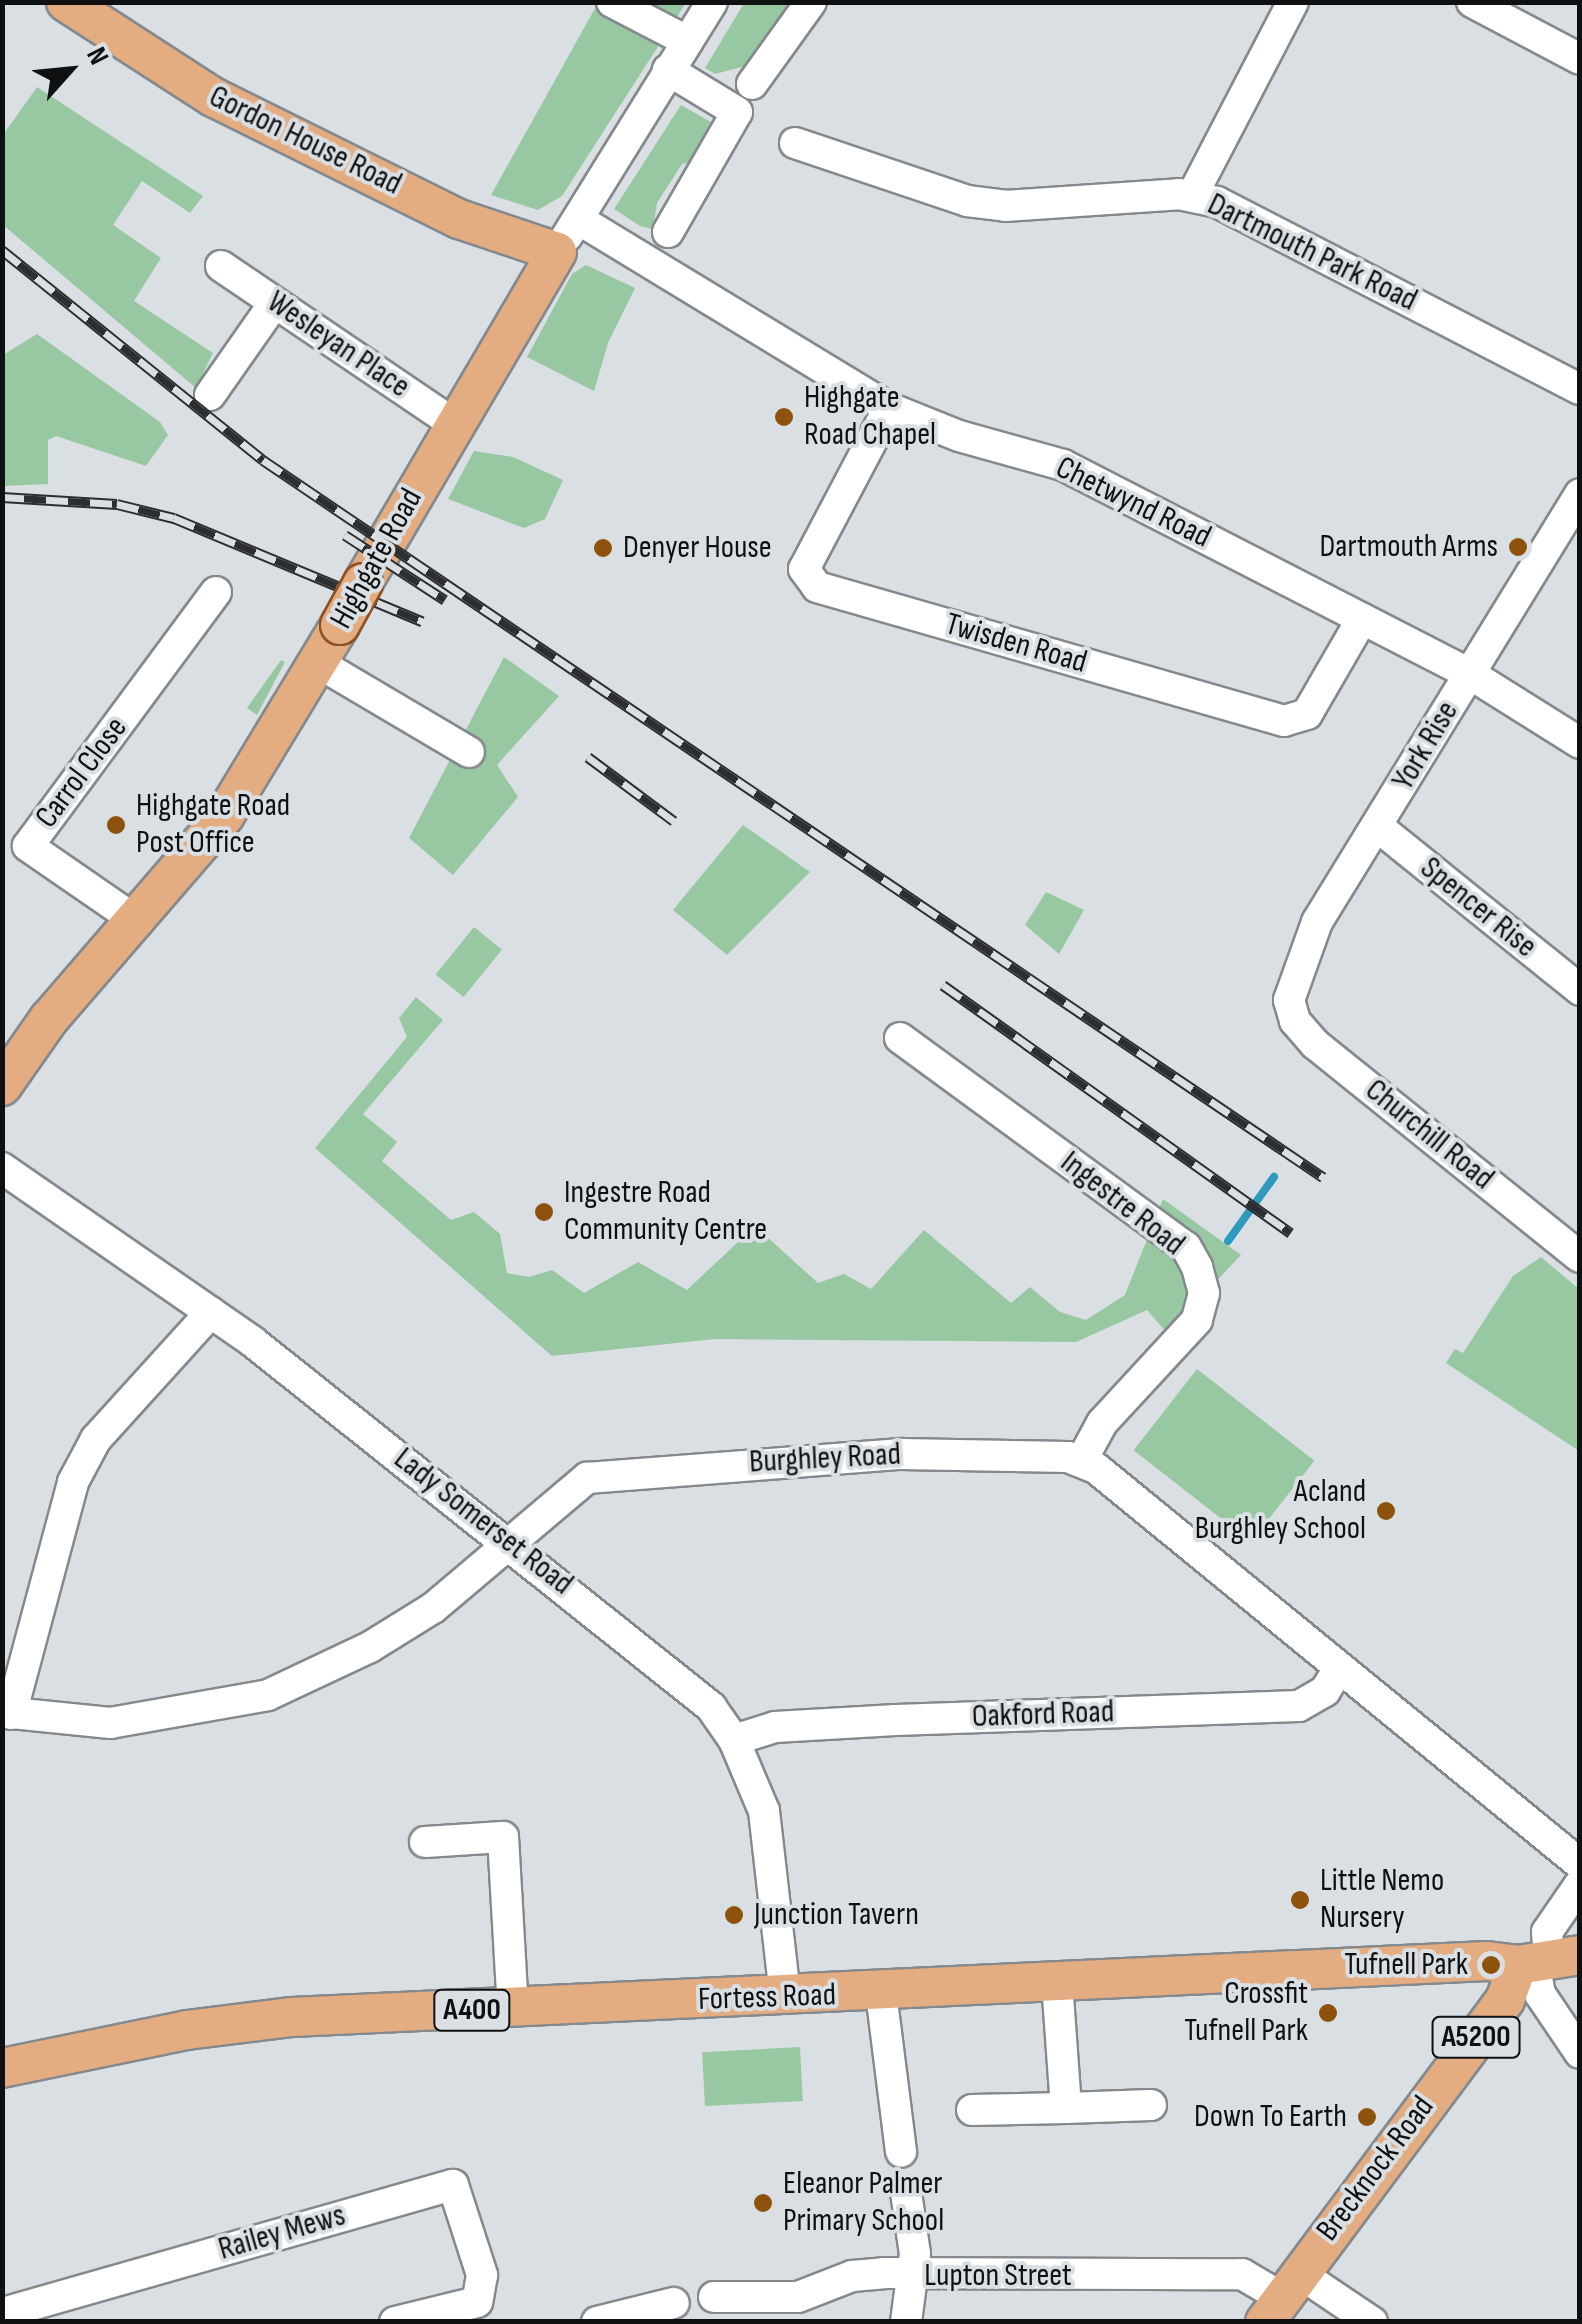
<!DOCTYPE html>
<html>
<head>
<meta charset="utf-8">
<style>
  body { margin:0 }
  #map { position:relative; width:1582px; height:2324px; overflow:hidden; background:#dadfe3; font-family:"Sofia Sans Condensed",sans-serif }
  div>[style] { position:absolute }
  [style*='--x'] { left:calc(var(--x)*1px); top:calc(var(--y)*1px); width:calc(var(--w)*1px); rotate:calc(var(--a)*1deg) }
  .green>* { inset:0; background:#98c8a1; transform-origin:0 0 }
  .stream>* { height:8px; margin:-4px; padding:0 4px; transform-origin:4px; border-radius:4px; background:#2d9abe }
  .roads { filter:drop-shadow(2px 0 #84898d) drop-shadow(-2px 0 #84898d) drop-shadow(0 2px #84898d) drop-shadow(0 -2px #84898d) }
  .minor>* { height:30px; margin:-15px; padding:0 15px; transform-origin:15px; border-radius:15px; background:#fff }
  .major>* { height:38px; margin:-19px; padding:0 19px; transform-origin:19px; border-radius:19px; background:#e4ad81 }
  .rail>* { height:11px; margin-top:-5.5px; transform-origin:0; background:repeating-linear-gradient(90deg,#dadfe3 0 22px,#2c2e30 0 44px); box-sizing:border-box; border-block:2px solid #2c2e30 }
  .bridges { filter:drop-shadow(2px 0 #8d5223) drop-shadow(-2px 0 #8d5223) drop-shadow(0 2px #8d5223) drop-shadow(0 -2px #8d5223) }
  .major-bridge>* { height:38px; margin:-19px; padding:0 19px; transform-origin:19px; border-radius:19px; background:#e4ad81 }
  .dots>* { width:28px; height:28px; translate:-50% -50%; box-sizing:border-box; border:5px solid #dadfe3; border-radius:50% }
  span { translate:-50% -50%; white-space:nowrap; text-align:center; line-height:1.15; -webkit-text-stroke:8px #dadfe3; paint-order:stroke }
  .shield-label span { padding:2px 8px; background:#dadfe3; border:2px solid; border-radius:8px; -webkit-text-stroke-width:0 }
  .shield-label { font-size:30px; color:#0e1011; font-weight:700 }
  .street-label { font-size:32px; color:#0e1011 }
  .poi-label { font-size:32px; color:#0e1011 }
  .left { translate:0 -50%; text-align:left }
  .right { translate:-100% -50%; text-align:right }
  .frame { position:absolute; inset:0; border:5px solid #0e1011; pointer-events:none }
  .north { position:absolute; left:20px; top:20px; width:100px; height:100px; -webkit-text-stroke:8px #dadfe3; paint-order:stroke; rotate:63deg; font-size:28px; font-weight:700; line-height:40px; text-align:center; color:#0e1011 }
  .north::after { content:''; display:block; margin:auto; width:35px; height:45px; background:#0e1011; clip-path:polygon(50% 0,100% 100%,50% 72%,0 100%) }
</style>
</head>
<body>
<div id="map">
  <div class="green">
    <i style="clip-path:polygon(598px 3px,686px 3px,562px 196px,538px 210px,491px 195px)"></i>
    <i style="clip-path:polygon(744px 3px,797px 3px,757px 63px,715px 74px,705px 68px)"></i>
    <i style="clip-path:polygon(37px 87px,203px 196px,190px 213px,142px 181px,113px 225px,161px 258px,134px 301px,213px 353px,196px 388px,3px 225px,3px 135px)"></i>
    <i style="clip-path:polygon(681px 105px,716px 125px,701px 160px,682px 164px,657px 203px,653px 229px,640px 226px,614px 209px)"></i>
    <i style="clip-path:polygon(586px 265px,635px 288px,608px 343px,594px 391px,527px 357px,572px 274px)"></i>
    <i style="clip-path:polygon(37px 334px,160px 422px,168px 435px,146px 466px,56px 436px,48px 440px,48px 484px,3px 486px,3px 355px)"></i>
    <i style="clip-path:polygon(474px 451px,513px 457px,563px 480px,545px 519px,524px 528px,448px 499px)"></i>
    <i style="clip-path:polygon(504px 657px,559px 696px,497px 765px,518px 797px,453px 875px,409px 838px)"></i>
    <i style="clip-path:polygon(281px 660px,285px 662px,257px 715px,247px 708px)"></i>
    <i style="clip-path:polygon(743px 825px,810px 872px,727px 955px,673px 910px)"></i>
    <i style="clip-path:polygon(1046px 892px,1084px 910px,1059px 954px,1025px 925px)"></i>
    <i style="left:474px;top:927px;width:36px;height:61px;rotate:39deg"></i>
    <i style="clip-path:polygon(416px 997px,443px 1020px,363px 1114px,397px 1142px,382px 1161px,451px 1220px,474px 1212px,500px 1234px,507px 1273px,529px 1277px,552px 1270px,584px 1293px,638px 1262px,687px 1290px,755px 1226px,818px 1283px,844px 1274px,871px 1289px,924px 1230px,1011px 1303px,1030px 1287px,1060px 1312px,1086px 1320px,1125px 1295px,1163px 1199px,1241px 1255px,1167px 1333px,1147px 1310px,1076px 1342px,715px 1339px,552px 1356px,315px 1148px,407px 1037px,399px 1018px)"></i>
    <i style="clip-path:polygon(1541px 1257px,1579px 1289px,1579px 1451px,1446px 1363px,1455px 1349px,1463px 1353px,1513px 1276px)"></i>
    <i style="left:1197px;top:1369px;width:149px;height:103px;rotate:38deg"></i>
    <i style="left:800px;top:2047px;width:54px;height:98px;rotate:87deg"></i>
  </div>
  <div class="stream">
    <i style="--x:1228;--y:1241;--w:79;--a:-54.3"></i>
  </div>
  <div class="roads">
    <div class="minor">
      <i style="--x:612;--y:2;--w:85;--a:27.5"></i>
      <i style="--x:1472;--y:2;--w:122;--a:27.8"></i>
      <i style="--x:752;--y:84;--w:101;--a:-54.3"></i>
      <i style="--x:795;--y:143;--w:182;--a:18.6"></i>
      <i style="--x:967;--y:201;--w:38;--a:7"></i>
      <i style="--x:1005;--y:206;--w:174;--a:-3.9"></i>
      <i style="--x:1179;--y:194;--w:39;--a:12"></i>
      <i style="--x:1217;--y:202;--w:408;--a:27.3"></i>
      <i style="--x:1192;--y:196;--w:219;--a:-62.5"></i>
      <i style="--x:578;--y:219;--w:364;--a:31.3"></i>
      <i style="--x:889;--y:408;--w:75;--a:21.8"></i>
      <i style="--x:959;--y:436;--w:108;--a:15.6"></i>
      <i style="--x:1063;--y:465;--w:458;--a:27.2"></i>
      <i style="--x:1470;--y:674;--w:130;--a:32.1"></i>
      <i style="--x:668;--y:232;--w:138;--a:-60.1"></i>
      <i style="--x:737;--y:112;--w:81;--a:-148.7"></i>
      <i style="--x:567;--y:236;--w:275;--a:-58.2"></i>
      <i style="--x:221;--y:266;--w:282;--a:34.1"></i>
      <i style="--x:210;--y:395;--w:113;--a:-55"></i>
      <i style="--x:889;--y:408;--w:182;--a:117.8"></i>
      <i style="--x:804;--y:569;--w:22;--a:54"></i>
      <i style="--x:817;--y:587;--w:486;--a:16"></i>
      <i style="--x:1284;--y:721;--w:24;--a:-17"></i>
      <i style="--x:1307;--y:714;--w:110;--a:-59.9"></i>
      <i style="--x:1580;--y:494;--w:502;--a:121.57"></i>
      <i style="--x:1317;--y:922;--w:83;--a:109.7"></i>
      <i style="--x:1289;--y:1000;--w:22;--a:74"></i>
      <i style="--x:1295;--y:1021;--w:30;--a:49"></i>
      <i style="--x:1315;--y:1044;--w:340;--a:38.8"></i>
      <i style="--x:320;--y:664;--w:173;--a:30.6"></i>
      <i style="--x:1377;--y:826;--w:261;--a:38.9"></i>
      <i style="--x:138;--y:922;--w:134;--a:-145.4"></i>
      <i style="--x:28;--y:846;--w:316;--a:-53.5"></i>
      <i style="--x:900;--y:1038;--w:354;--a:36.2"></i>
      <i style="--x:1186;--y:1247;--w:23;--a:61"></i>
      <i style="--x:1197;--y:1267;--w:27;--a:75"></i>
      <i style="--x:1204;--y:1293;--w:28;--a:105"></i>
      <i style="--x:1197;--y:1320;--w:140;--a:132.7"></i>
      <i style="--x:1102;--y:1423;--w:42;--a:118.4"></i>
      <i style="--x:2;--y:1168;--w:305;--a:34.7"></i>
      <i style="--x:253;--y:1342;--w:586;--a:38.55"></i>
      <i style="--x:711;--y:1707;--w:40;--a:55.1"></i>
      <i style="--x:734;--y:1740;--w:77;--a:67.1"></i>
      <i style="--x:764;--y:1811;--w:186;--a:83.5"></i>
      <i style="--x:2;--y:1712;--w:109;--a:5.8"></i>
      <i style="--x:110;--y:1723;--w:160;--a:-10"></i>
      <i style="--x:268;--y:1695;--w:113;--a:-25.2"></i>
      <i style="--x:370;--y:1647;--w:74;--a:-31.8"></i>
      <i style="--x:433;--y:1608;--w:202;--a:-40.2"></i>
      <i style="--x:587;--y:1478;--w:315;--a:-4.4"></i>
      <i style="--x:901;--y:1454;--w:167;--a:1"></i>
      <i style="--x:1068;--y:1457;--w:31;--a:22"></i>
      <i style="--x:1097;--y:1469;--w:624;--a:39.28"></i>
      <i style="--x:11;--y:1714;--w:240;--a:-75"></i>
      <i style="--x:73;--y:1482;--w:49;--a:-61.9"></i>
      <i style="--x:96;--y:1439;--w:171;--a:-47.8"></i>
      <i style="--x:734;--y:1740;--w:43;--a:-17.6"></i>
      <i style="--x:775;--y:1727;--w:121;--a:-3.3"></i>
      <i style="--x:896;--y:1720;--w:403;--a:-2"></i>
      <i style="--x:1299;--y:1706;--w:30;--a:-30"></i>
      <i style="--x:1325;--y:1691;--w:25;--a:-58"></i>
      <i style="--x:425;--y:1842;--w:78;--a:-3.7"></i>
      <i style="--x:503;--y:1837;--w:172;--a:86.7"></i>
      <i style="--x:1549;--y:1960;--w:28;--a:-94"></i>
      <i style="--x:1547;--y:1932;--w:58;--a:-55.5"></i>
      <i style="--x:1534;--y:1963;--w:32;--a:79"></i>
      <i style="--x:1540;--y:1994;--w:71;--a:55.9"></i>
      <i style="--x:1057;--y:1982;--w:126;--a:85.9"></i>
      <i style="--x:1066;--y:2108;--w:85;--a:-2"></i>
      <i style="--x:881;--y:1993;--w:160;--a:82.8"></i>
      <i style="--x:972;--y:2110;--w:94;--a:-1.2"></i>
      <i style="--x:1299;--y:2273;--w:88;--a:33.9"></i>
      <i style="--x:714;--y:2297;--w:84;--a:0"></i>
      <i style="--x:798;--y:2297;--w:58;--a:-21.3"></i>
      <i style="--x:852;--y:2276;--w:32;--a:-5"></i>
      <i style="--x:884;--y:2273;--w:358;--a:0.2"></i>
      <i style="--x:1242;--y:2274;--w:45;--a:30.5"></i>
      <i style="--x:5;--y:2322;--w:9;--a:-103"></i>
      <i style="--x:3;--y:2313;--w:468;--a:-15.9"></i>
      <i style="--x:453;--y:2185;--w:95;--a:72.1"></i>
      <i style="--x:482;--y:2275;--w:27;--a:100"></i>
      <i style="--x:395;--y:2322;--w:84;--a:-13.7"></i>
      <i style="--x:597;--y:2322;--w:79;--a:-13.9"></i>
      <i style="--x:906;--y:2322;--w:69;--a:-82.5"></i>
      <i style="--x:915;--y:2254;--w:63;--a:-98.3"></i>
    </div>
    <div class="major">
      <i style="--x:66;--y:2;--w:175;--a:32.9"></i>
      <i style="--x:213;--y:97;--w:275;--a:26.4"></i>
      <i style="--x:459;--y:219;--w:103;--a:18.6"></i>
      <i style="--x:557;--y:252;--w:384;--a:120.4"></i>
      <i style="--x:2;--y:1086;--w:82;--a:-55"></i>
      <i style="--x:49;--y:1019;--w:269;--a:-49.2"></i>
      <i style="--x:225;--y:815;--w:222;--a:-58.8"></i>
      <i style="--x:2;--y:2068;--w:189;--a:-11.6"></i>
      <i style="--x:187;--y:2030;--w:106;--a:-7.1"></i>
      <i style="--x:292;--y:2017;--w:1196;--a:-2.68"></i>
      <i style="--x:1487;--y:1961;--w:31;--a:7"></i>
      <i style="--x:1518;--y:1965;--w:63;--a:-9.2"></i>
      <i style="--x:1265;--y:2322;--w:402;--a:-53.3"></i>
      <i style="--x:1505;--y:2000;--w:37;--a:-70"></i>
    </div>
  </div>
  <div class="rail">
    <i style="--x:2;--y:250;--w:335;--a:38.8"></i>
    <i style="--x:263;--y:460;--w:1280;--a:34.08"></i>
    <i style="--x:2;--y:497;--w:115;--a:3.5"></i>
    <i style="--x:117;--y:504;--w:59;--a:13.8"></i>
    <i style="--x:174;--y:518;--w:269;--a:22.6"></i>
    <i style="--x:345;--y:535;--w:119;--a:33"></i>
    <i style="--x:588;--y:757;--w:107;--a:36.7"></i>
    <i style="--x:943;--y:985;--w:427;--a:35.5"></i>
  </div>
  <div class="bridges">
    <div class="major-bridge">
      <i style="--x:340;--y:625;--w:48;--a:-61.3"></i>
    </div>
  </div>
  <div class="dots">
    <i style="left:784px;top:417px;background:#8d530d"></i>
    <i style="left:1518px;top:547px;background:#8d530d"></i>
    <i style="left:603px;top:548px;background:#8d530d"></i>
    <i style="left:116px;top:825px;background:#8d530d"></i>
    <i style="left:544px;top:1212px;background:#8d530d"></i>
    <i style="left:1386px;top:1511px;background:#8d530d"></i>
    <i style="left:1300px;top:1900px;background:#8d530d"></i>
    <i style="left:734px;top:1915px;background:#8d530d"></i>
    <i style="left:1491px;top:1965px;background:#8d530d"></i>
    <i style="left:1328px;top:2013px;background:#8d530d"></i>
    <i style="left:1367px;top:2117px;background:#8d530d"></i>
    <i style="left:763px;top:2203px;background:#8d530d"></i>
  </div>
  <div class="shield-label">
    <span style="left:472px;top:2010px">A400</span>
    <span style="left:1476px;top:2037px">A5200</span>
  </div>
  <div class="street-label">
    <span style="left:305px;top:141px;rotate:26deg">Gordon House Road</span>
    <span style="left:1312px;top:253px;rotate:26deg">Dartmouth Park Road</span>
    <span style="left:338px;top:345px;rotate:34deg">Wesleyan Place</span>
    <span style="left:1133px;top:503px;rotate:26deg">Chetwynd Road</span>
    <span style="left:377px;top:559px;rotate:-61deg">Highgate Road</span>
    <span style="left:1016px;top:644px;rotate:16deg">Twisden Road</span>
    <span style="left:1426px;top:746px;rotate:-59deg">York Rise</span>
    <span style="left:82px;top:773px;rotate:-53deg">Carrol Close</span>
    <span style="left:1478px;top:908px;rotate:39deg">Spencer Rise</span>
    <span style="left:1429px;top:1135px;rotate:39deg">Churchill Road</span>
    <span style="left:1122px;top:1204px;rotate:38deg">Ingestre Road</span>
    <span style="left:825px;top:1459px;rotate:-3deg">Burghley Road</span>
    <span style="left:483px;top:1522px;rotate:38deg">Lady Somerset Road</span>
    <span style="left:1043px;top:1715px;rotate:-2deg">Oakford Road</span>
    <span style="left:767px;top:1998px;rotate:-2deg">Fortess Road</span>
    <span style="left:1376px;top:2169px;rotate:-53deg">Brecknock Road</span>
    <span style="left:282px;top:2233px;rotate:-16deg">Railey Mews</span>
    <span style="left:998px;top:2276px">Lupton Street</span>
  </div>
  <div class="poi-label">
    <span class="left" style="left:804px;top:417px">Highgate<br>Road Chapel</span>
    <span class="right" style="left:1498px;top:547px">Dartmouth Arms</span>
    <span class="left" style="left:623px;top:548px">Denyer House</span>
    <span class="left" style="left:136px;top:825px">Highgate Road<br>Post Office</span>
    <span class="left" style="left:564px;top:1212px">Ingestre Road<br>Community Centre</span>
    <span class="right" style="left:1366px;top:1511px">Acland<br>Burghley School</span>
    <span class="left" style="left:1320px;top:1900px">Little Nemo<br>Nursery</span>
    <span class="left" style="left:754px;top:1915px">Junction Tavern</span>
    <span class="right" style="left:1468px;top:1965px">Tufnell Park</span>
    <span class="right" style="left:1308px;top:2013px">Crossfit<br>Tufnell Park</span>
    <span class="right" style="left:1347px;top:2117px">Down To Earth</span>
    <span class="left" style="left:783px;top:2203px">Eleanor Palmer<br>Primary School</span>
  </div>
  <div class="frame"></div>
  <div class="north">N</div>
</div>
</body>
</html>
